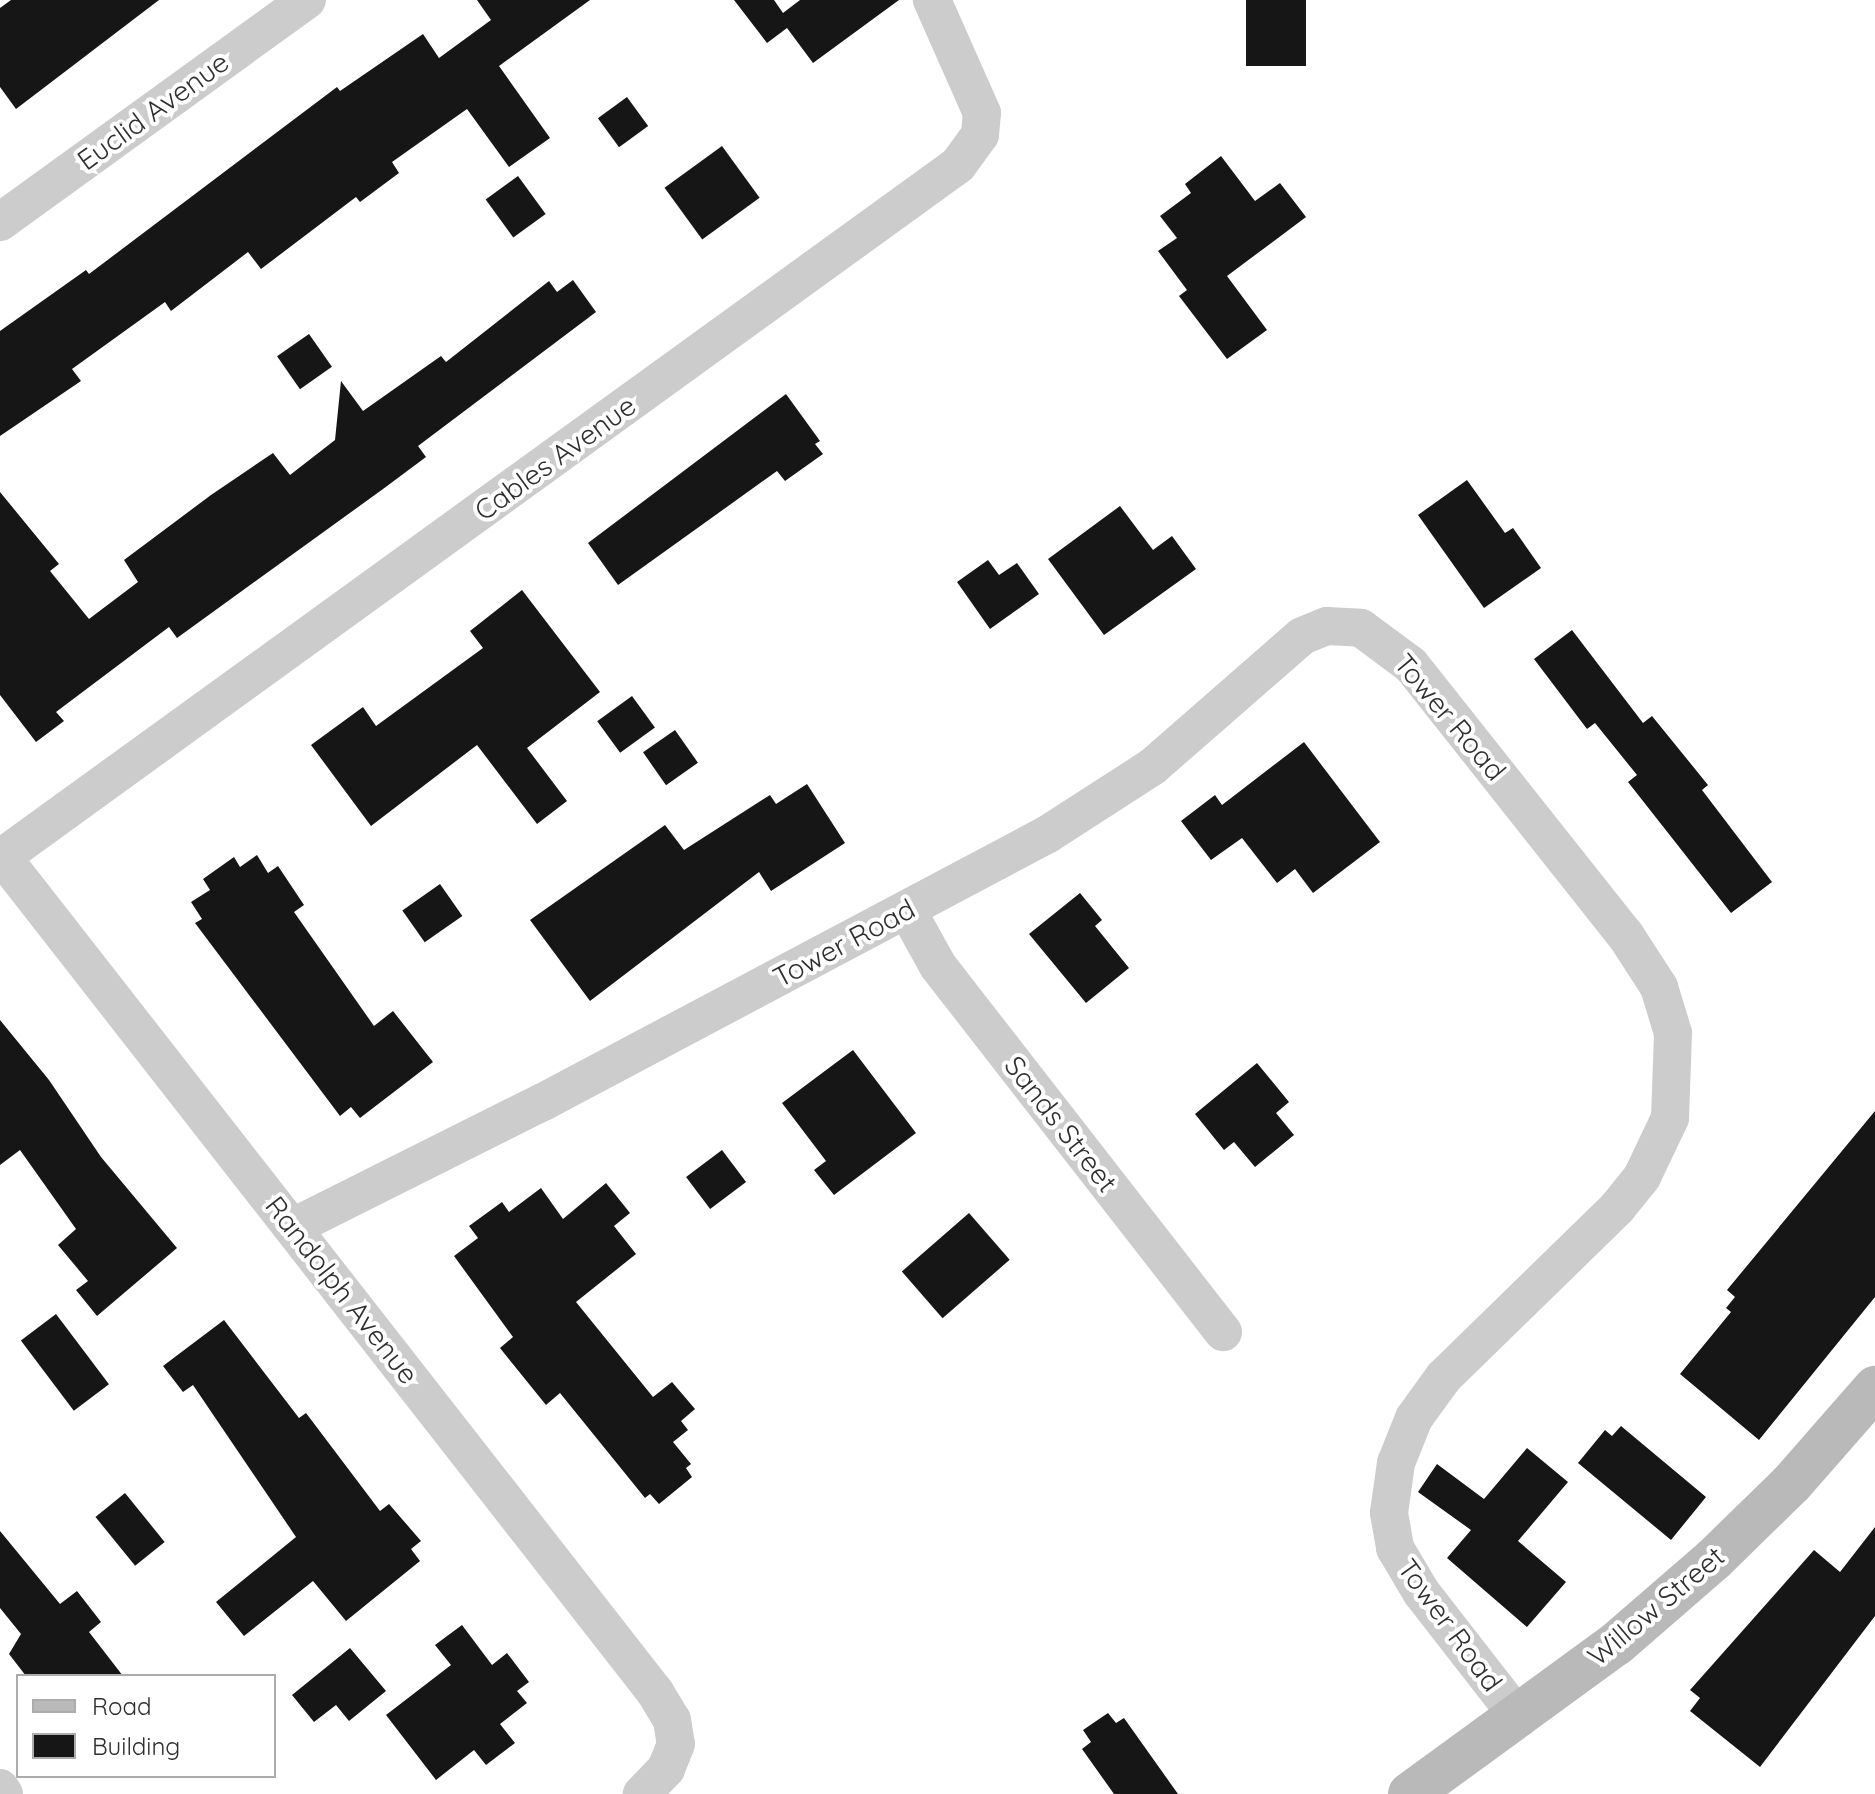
<!DOCTYPE html>
<html>
<head>
<meta charset="utf-8">
<style>
  body { margin:0 }
  #map { position:relative; width:1875px; height:1794px; overflow:hidden; background:#fff; font-family:Quicksand,sans-serif }
  div>[style] { position:absolute }
  [style*='--x'] { left:calc(var(--x)*1px); top:calc(var(--y)*1px); width:calc(var(--w)*1px); rotate:calc(var(--a)*1deg) }
  .building>* { inset:0; background:#161616; transform-origin:0 0 }
  .street>* { height:38px; margin:-19px; padding:0 19px; transform-origin:19px; border-radius:19px; background:#ccc }
  .secondary>* { height:44px; margin:-22px; padding:0 22px; transform-origin:22px; border-radius:22px; background:#b9b9b9 }
  span { translate:-50% -50%; white-space:nowrap; text-align:center; line-height:1.15; -webkit-text-stroke:8px #fff; paint-order:stroke }
  .street-label { font-size:28px; color:#2f2f2f }
  .legend { position:absolute; left:16px; top:1674px; width:260px; height:104px; box-sizing:border-box; background:#fff; border:2px solid #acacac; margin:0; padding:10px 14px; list-style:none; font-size:24px; color:#2f2f2f }
  .legend li { display:flex; align-items:center; gap:16px; height:40px }
  .legend b { width:40px; border:2px solid #acacac }
</style>
</head>
<body>
<div id="map">
  <div class="building">
    <i style="clip-path:polygon(11px 0,159px 0,16px 109px,0 87px,0 8px)"></i>
    <i style="clip-path:polygon(477px 0,590px 0,499px 66px,550px 138px,509px 167px,467px 109px,392px 162px,399px 173px,360px 202px,356px 197px,261px 269px,248px 252px,171px 311px,165px 302px,72px 369px,81px 381px,0 436px,0 331px,86px 270px,89px 274px,337px 87px,340px 91px,423px 34px,439px 58px,491px 20px)"></i>
    <i style="clip-path:polygon(734px 0,774px 0,783px 13px,800px 0,899px 0,813px 63px,787px 28px,767px 43px)"></i>
    <i style="left:1246px;top:0;width:60px;height:66px"></i>
    <i style="left:627px;top:97px;width:36px;height:36px;rotate:54deg"></i>
    <i style="left:722px;top:146px;width:64px;height:71px;rotate:54deg"></i>
    <i style="clip-path:polygon(1221px 156px,1255px 201px,1280px 183px,1306px 217px,1227px 276px,1267px 330px,1227px 359px,1179px 296px,1187px 290px,1158px 251px,1177px 238px,1160px 216px,1191px 193px,1185px 184px)"></i>
    <i style="left:518px;top:176px;width:47px;height:40px;rotate:54deg"></i>
    <i style="clip-path:polygon(573px 280px,596px 312px,418px 446px,426px 457px,383px 489px,177px 638px,169px 627px,56px 712px,64px 721px,36px 742px,0 695px,0 492px,59px 564px,50px 571px,89px 619px,138px 582px,124px 560px,211px 495px,273px 453px,290px 475px,335px 440px,341px 381px,363px 411px,441px 356px,446px 362px,549px 281px,557px 292px)"></i>
    <i style="left:309px;top:334px;width:40px;height:39px;rotate:55deg"></i>
    <i style="clip-path:polygon(786px 394px,820px 441px,815px 444px,823px 454px,785px 481px,777px 471px,618px 585px,588px 543px)"></i>
    <i style="clip-path:polygon(1467px 480px,1505px 533px,1513px 528px,1541px 568px,1484px 608px,1418px 515px)"></i>
    <i style="clip-path:polygon(1120px 506px,1153px 550px,1172px 536px,1196px 569px,1104px 635px,1048px 559px)"></i>
    <i style="clip-path:polygon(988px 560px,999px 575px,1017px 563px,1039px 594px,990px 629px,957px 582px)"></i>
    <i style="clip-path:polygon(522px 590px,600px 692px,527px 748px,567px 801px,537px 824px,477px 745px,371px 826px,311px 745px,363px 707px,376px 726px,483px 648px,470px 631px)"></i>
    <i style="clip-path:polygon(1572px 630px,1643px 723px,1652px 716px,1708px 785px,1702px 790px,1772px 882px,1731px 913px,1628px 782px,1637px 775px,1595px 723px,1587px 729px,1534px 659px)"></i>
    <i style="left:632px;top:696px;width:39px;height:43px;rotate:54deg"></i>
    <i style="left:675px;top:730px;width:40px;height:39px;rotate:55deg"></i>
    <i style="clip-path:polygon(1304px 742px,1380px 842px,1313px 893px,1295px 869px,1277px 883px,1242px 838px,1211px 860px,1181px 821px,1215px 795px,1222px 805px)"></i>
    <i style="clip-path:polygon(807px 784px,845px 843px,771px 891px,759px 872px,590px 1001px,530px 920px,665px 825px,684px 850px,770px 795px,776px 804px)"></i>
    <i style="clip-path:polygon(257px 855px,268px 873px,278px 866px,304px 905px,294px 912px,374px 1026px,393px 1011px,433px 1062px,360px 1118px,351px 1107px,340px 1116px,195px 923px,202px 919px,191px 902px,210px 890px,203px 879px,234px 857px,240px 867px)"></i>
    <i style="left:440px;top:884px;width:39px;height:46px;rotate:55deg"></i>
    <i style="clip-path:polygon(1080px 893px,1102px 920px,1095px 926px,1129px 968px,1086px 1003px,1029px 934px)"></i>
    <i style="clip-path:polygon(0 1020px,49px 1080px,101px 1157px,177px 1248px,97px 1316px,76px 1290px,88px 1281px,58px 1245px,76px 1229px,20px 1150px,0 1165px)"></i>
    <i style="clip-path:polygon(853px 1050px,916px 1133px,834px 1195px,814px 1170px,826px 1161px,782px 1103px)"></i>
    <i style="clip-path:polygon(1257px 1063px,1289px 1102px,1276px 1113px,1294px 1135px,1255px 1167px,1234px 1142px,1224px 1150px,1195px 1114px)"></i>
    <i style="clip-path:polygon(1875px 1111px,1875px 1297px,1759px 1440px,1680px 1374px,1731px 1312px,1726px 1308px,1735px 1297px,1727px 1290px)"></i>
    <i style="left:722px;top:1150px;width:40px;height:45px;rotate:53deg"></i>
    <i style="clip-path:polygon(606px 1183px,630px 1213px,614px 1226px,636px 1254px,576px 1302px,653px 1397px,672px 1382px,695px 1409px,681px 1421px,688px 1430px,673px 1442px,691px 1464px,686px 1468px,692px 1477px,659px 1504px,650px 1494px,645px 1498px,560px 1393px,546px 1405px,500px 1348px,513px 1337px,454px 1256px,478px 1238px,469px 1226px,502px 1202px,509px 1212px,541px 1188px,563px 1219px)"></i>
    <i style="left:969px;top:1213px;width:62px;height:89px;rotate:49deg"></i>
    <i style="left:56px;top:1314px;width:88px;height:44px;rotate:53deg"></i>
    <i style="clip-path:polygon(224px 1320px,299px 1418px,306px 1413px,380px 1511px,389px 1504px,421px 1541px,411px 1549px,420px 1561px,346px 1621px,313px 1581px,244px 1636px,216px 1602px,296px 1537px,193px 1385px,183px 1392px,163px 1366px)"></i>
    <i style="clip-path:polygon(1621px 1426px,1706px 1497px,1671px 1540px,1578px 1463px,1605px 1430px,1612px 1436px)"></i>
    <i style="clip-path:polygon(1527px 1448px,1568px 1482px,1518px 1541px,1566px 1582px,1527px 1627px,1447px 1558px,1471px 1530px,1418px 1492px,1437px 1464px,1484px 1499px)"></i>
    <i style="left:125px;top:1493px;width:63px;height:38px;rotate:51deg"></i>
    <i style="clip-path:polygon(1875px 1527px,1875px 1616px,1760px 1767px,1690px 1711px,1700px 1698px,1690px 1690px,1814px 1550px,1840px 1572px)"></i>
    <i style="clip-path:polygon(0 1531px,60px 1604px,77px 1591px,101px 1622px,89px 1632px,123px 1676px,26px 1676px,9px 1654px,21px 1634px,0 1608px)"></i>
    <i style="clip-path:polygon(462px 1625px,492px 1665px,507px 1653px,529px 1682px,517px 1691px,527px 1703px,500px 1724px,515px 1743px,486px 1765px,474px 1750px,436px 1780px,386px 1715px,451px 1665px,435px 1645px)"></i>
    <i style="clip-path:polygon(350px 1648px,386px 1691px,349px 1721px,336px 1705px,314px 1722px,292px 1695px)"></i>
    <i style="clip-path:polygon(1108px 1713px,1116px 1723px,1124px 1718px,1178px 1794px,1114px 1794px,1082px 1749px,1091px 1742px,1083px 1730px)"></i>
  </div>
  <div class="street">
    <i style="--x:0;--y:222;--w:379;--a:-35.9"></i>
    <i style="--x:0;--y:854;--w:1064;--a:51.99"></i>
    <i style="--x:655;--y:1692;--w:33;--a:59"></i>
    <i style="--x:672;--y:1720;--w:24;--a:81"></i>
    <i style="--x:676;--y:1744;--w:27;--a:112"></i>
    <i style="--x:666;--y:1769;--w:35;--a:134"></i>
    <i style="--x:2;--y:857;--w:1180;--a:-35.9"></i>
    <i style="--x:958;--y:165;--w:37;--a:-54"></i>
    <i style="--x:980;--y:135;--w:22;--a:-85"></i>
    <i style="--x:982;--y:113;--w:124;--a:-113.9"></i>
    <i style="--x:907;--y:910;--w:64;--a:61"></i>
    <i style="--x:938;--y:966;--w:464;--a:52.1"></i>
    <i style="--x:293;--y:1227;--w:280;--a:-26.6"></i>
    <i style="--x:543;--y:1102;--w:572;--a:-27.95"></i>
    <i style="--x:1048;--y:834;--w:124;--a:-32.8"></i>
    <i style="--x:1152;--y:767;--w:199;--a:-41.1"></i>
    <i style="--x:1302;--y:636;--w:27;--a:-22"></i>
    <i style="--x:1327;--y:626;--w:34;--a:3"></i>
    <i style="--x:1361;--y:628;--w:62;--a:36.5"></i>
    <i style="--x:1411;--y:665;--w:346;--a:51.6"></i>
    <i style="--x:1626;--y:936;--w:61;--a:57.1"></i>
    <i style="--x:1659;--y:987;--w:48;--a:73.1"></i>
    <i style="--x:1673;--y:1033;--w:85;--a:92"></i>
    <i style="--x:1670;--y:1118;--w:65;--a:115.4"></i>
    <i style="--x:1642;--y:1177;--w:40;--a:129"></i>
    <i style="--x:1617;--y:1208;--w:243;--a:135.7"></i>
    <i style="--x:1443;--y:1378;--w:49;--a:125.9"></i>
    <i style="--x:1414;--y:1418;--w:48;--a:111.8"></i>
    <i style="--x:1396;--y:1463;--w:50;--a:98"></i>
    <i style="--x:1389;--y:1513;--w:36;--a:80"></i>
    <i style="--x:1395;--y:1548;--w:51;--a:59.4"></i>
    <i style="--x:1421;--y:1592;--w:160;--a:52.1"></i>
    <i style="--x:0;--y:1788;--w:7;--a:56"></i>
  </div>
  <div class="secondary">
    <i style="--x:1410;--y:1794;--w:255;--a:-36.1"></i>
    <i style="--x:1616;--y:1644;--w:128;--a:-40.9"></i>
    <i style="--x:1713;--y:1560;--w:109;--a:-44.3"></i>
    <i style="--x:1791;--y:1484;--w:128;--a:-48.8"></i>
  </div>
  <div class="street-label">
    <span style="left:153px;top:111px;rotate:-36deg">Euclid Avenue</span>
    <span style="left:555px;top:458px;rotate:-36deg">Cables Avenue</span>
    <span style="left:1450px;top:717px;rotate:50deg">Tower Road</span>
    <span style="left:844px;top:943px;rotate:-28deg">Tower Road</span>
    <span style="left:1061px;top:1124px;rotate:52deg">Sands Street</span>
    <span style="left:342px;top:1290px;rotate:52deg">Randolph Avenue</span>
    <span style="left:1656px;top:1606px;rotate:-40deg">Willow Street</span>
    <span style="left:1450px;top:1625px;rotate:54deg">Tower Road</span>
  </div>
  <ul class="legend">
  <li><b style="height:10px;background:#b9b9b9"></b>Road</li>
  <li><b style="height:22px;background:#161616"></b>Building</li>
  </ul>
</div>
</body>
</html>
